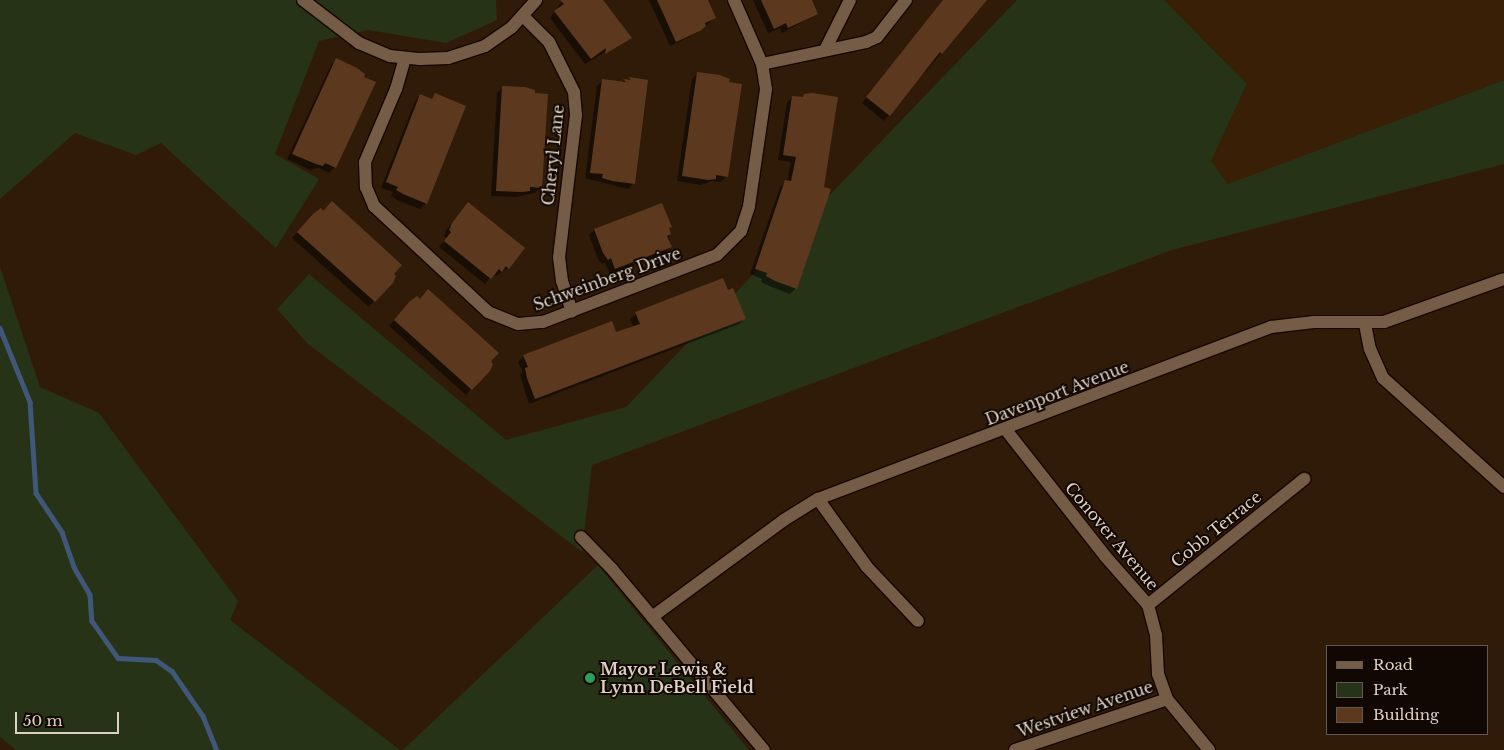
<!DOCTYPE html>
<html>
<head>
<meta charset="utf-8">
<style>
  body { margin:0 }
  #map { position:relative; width:1504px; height:750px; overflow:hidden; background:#301b08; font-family:"Libre Baskerville",serif }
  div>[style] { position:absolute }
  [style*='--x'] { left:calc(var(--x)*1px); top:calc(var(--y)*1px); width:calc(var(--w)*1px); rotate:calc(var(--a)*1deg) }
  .built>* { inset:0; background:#391f05 }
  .green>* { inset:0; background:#273317 }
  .shadow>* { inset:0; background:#0007 }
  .stream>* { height:4.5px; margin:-2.25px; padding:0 2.25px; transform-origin:2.25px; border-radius:2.25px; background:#40577a }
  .building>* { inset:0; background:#5c391e }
  .roads { filter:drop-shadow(1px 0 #170500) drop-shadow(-1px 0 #170500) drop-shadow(0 1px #170500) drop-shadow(0 -1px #170500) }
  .street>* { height:12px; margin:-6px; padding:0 6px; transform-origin:6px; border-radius:6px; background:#755c47 }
  .dots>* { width:14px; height:14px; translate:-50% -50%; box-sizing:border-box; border:2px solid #110803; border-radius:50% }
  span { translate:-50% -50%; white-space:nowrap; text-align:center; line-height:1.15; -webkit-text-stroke:4px #110803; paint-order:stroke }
  .street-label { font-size:16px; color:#ddcfc3 }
  .poi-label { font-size:16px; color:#ddcfc3; font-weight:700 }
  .left { translate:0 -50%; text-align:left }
  .legend { position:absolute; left:1326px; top:645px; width:162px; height:90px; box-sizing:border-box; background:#110803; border:1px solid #635850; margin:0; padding:6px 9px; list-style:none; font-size:15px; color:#ddcfc3 }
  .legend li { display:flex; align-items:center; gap:10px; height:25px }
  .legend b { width:25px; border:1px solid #635850 }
  .scale { position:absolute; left:15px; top:712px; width:104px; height:22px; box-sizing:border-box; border:2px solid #ddcfc3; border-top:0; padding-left:6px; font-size:15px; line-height:18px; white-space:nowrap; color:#ddcfc3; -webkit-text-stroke:4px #110803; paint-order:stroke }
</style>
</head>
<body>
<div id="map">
  <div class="built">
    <i style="clip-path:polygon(1164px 0,1504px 0,1504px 80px,1228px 184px,1211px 161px,1247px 84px)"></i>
  </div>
  <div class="green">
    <i style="clip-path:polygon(0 0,496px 0,497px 20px,446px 43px,368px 30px,319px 41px,275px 154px,319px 179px,276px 248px,161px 143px,136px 155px,75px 133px,0 199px)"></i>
    <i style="clip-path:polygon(1017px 0,1164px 0,1247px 84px,1211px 161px,1228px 184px,1504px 80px,1504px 164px,1172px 250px,592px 465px,582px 552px,308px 344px,277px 309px,309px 274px,506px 440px,626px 407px)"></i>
    <i style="clip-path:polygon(0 267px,40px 387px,99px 413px,238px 601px,230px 620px,400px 750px,16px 750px,0 737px)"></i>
    <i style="clip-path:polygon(598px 565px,749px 750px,403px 750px)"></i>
  </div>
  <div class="shadow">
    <i style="clip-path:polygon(563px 0,601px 0,630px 37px,585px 64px,550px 18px)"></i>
    <i style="clip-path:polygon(649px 0,706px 0,714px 18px,699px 32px,670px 46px)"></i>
    <i style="clip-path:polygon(753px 0,810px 0,817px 14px,782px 33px,780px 28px,768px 33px)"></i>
    <i style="clip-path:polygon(945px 0,986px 0,884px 121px,862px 103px)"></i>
    <i style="clip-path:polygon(336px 60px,335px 167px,329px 173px,319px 168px,310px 170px,287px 159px,331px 65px)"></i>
    <i style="clip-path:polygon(698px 73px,727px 176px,721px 182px,712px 181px,701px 185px,677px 181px,692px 79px)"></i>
    <i style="clip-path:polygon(624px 80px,647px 81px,634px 183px,628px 189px,585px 178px,597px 86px,602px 81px,621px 83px)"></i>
    <i style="clip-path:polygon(503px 87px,541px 187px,535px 193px,516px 197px,491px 196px,497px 93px)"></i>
    <i style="clip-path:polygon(420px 95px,430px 100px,435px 95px,426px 203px,420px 209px,397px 200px,391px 196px,393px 192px,381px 188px,415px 101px)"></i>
    <i style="clip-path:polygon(805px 95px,796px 288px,790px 294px,769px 286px,761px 282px,762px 279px,750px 274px,780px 187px,787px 182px,791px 162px,778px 160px,787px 103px,792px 97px,801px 98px)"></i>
    <i style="clip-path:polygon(463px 210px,508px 268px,496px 276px,493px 274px,485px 284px,439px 247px,447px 238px,444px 236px,446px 230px)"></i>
    <i style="clip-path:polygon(307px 222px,395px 276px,369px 307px,292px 238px)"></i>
    <i style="clip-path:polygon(668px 229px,670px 247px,665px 253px,610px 274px,605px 263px,602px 264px,598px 259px,589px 235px,594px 230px)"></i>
    <i style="clip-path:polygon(727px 292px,744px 319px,739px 324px,529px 404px,520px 375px,523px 372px,518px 362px,524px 356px,634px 328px,630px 319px,636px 314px)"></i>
    <i style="clip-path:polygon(404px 310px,491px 364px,466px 395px,389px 326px)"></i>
  </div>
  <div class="stream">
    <i style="--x:0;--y:328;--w:80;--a:67.9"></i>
    <i style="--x:30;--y:402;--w:91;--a:86.2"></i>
    <i style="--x:36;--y:493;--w:47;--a:56.3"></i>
    <i style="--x:62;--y:532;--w:37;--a:71"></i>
    <i style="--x:74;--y:567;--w:32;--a:60"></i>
    <i style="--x:90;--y:595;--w:26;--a:86"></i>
    <i style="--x:92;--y:621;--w:45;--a:54.9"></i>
    <i style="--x:118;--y:658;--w:38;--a:3"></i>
    <i style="--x:156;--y:660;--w:19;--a:35"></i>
    <i style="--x:172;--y:671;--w:55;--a:55.4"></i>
    <i style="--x:203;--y:716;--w:37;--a:68"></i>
  </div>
  <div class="building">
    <i style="clip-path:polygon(560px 0,603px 0,632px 38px,605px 54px,606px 48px,591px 59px,554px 11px,564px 4px)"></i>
    <i style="clip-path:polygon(657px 0,708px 0,716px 18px,705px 23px,706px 26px,700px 31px,676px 42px)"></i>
    <i style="clip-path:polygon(761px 0,812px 0,818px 14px,788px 28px,786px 23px,774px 29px)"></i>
    <i style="clip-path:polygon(943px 0,987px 0,942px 54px,940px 52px,890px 116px,866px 97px)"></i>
    <i style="clip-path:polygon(336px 58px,357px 68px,365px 74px,364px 77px,376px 82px,336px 168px,325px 163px,323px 166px,316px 164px,292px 154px)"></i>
    <i style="clip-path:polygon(697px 72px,720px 75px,730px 79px,729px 82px,742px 84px,728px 177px,716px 175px,716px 179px,708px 180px,682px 176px)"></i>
    <i style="clip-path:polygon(629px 77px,648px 80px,635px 184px,612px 181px,602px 178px,603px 174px,590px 173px,602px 79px,626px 82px,623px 79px,631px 80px)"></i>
    <i style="clip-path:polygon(502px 86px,525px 87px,535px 90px,535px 93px,548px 94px,542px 188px,530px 187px,530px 191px,522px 192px,496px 191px)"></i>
    <i style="clip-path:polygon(435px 93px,466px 106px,427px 204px,403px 194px,396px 190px,398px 187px,386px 182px,420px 94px,432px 99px)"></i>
    <i style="clip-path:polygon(812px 93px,838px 97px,824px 187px,831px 189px,797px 289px,775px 281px,766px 276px,767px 273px,755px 269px,785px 180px,791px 181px,796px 157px,783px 155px,792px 96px,803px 97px,804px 94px)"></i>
    <i style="clip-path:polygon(332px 201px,402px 265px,394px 274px,396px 276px,393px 283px,375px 302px,297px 232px,313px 214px,321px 208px,323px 211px)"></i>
    <i style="clip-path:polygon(468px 202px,525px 248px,509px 269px,506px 266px,502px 272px,499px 269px,491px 279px,444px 241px,451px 232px,449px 230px,452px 223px)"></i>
    <i style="clip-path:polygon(662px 203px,672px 227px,669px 228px,671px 234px,667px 236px,672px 247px,615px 269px,611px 258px,608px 260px,603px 253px,594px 229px)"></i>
    <i style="clip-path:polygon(723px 278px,728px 290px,733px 288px,746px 319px,535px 399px,527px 378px,525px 368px,528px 367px,523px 355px,612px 321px,616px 332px,640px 324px,635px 312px)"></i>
    <i style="clip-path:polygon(428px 289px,499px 353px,491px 361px,493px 364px,490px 371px,472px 390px,394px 320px,409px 302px,417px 296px,420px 299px)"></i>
  </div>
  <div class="roads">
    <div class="street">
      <i style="--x:303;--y:0;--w:71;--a:37.5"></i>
      <i style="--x:359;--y:43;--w:34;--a:23"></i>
      <i style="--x:390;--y:56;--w:30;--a:6"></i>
      <i style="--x:420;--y:59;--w:28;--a:-2"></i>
      <i style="--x:448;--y:58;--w:39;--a:-18"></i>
      <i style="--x:485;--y:46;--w:33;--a:-35"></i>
      <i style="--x:512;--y:27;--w:36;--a:-48"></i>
      <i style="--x:524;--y:17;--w:35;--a:45"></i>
      <i style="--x:549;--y:42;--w:56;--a:63.4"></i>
      <i style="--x:574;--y:92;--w:23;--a:85"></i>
      <i style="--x:576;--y:115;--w:143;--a:96.8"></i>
      <i style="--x:559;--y:257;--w:24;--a:83"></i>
      <i style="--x:562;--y:281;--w:32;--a:72"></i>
      <i style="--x:825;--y:50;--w:56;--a:-63.4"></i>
      <i style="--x:405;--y:58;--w:32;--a:106"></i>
      <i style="--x:396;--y:89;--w:79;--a:113"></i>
      <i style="--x:365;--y:162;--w:25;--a:88"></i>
      <i style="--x:366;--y:187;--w:21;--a:67"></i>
      <i style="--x:374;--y:206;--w:156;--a:42.9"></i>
      <i style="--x:488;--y:312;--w:32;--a:22"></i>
      <i style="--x:518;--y:324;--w:25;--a:-5"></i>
      <i style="--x:543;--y:322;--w:186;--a:-21.1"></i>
      <i style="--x:717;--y:255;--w:34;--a:-45"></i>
      <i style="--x:741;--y:231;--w:26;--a:-72"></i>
      <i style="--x:749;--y:206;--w:118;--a:-81.7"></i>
      <i style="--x:766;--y:89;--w:25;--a:-99"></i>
      <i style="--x:762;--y:64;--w:70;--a:-113.6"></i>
      <i style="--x:762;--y:64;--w:106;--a:-11.9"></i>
      <i style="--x:866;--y:42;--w:12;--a:-24"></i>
      <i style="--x:877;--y:37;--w:47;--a:-51.9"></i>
      <i style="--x:1365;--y:324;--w:25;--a:79"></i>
      <i style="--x:1370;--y:349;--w:32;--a:66"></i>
      <i style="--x:1383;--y:378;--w:163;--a:42"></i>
      <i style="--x:1006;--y:430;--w:160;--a:51.8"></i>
      <i style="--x:1105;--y:556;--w:65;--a:48.7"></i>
      <i style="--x:1148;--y:605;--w:31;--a:75"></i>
      <i style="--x:1156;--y:635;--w:39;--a:87"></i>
      <i style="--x:1158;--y:674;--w:27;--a:70"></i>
      <i style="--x:1167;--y:699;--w:66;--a:50.5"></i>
      <i style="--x:818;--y:499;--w:84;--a:54.2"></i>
      <i style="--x:867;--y:567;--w:74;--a:46.6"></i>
      <i style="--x:581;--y:537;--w:45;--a:45.9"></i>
      <i style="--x:612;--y:569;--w:236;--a:50"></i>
      <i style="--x:1148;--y:605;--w:201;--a:-38.9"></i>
      <i style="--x:652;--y:617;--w:164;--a:-36.3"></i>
      <i style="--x:784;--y:520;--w:40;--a:-32"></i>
      <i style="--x:818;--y:499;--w:485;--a:-20.8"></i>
      <i style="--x:1271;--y:327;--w:43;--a:-6.6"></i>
      <i style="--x:1314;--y:322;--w:70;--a:0"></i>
      <i style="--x:1384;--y:322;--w:127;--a:-19.7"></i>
      <i style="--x:1015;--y:750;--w:160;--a:-18.5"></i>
    </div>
  </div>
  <div class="dots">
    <i style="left:590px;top:678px;background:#2e9e5b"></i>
  </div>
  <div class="street-label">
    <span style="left:553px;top:155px;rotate:-84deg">Cheryl Lane</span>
    <span style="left:607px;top:279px;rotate:-20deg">Schweinberg Drive</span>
    <span style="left:1057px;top:393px;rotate:-21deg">Davenport Avenue</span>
    <span style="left:1216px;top:529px;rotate:-39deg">Cobb Terrace</span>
    <span style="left:1112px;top:536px;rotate:50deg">Conover Avenue</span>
    <span style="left:1085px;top:709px;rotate:-19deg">Westview Avenue</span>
  </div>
  <div class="poi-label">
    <span class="left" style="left:600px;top:678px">Mayor Lewis &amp;<br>Lynn DeBell Field</span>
  </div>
  <ul class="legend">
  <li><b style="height:6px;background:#755c47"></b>Road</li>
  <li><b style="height:14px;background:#273317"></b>Park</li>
  <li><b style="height:14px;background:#5c391e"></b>Building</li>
  </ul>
  <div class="scale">50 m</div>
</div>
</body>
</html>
